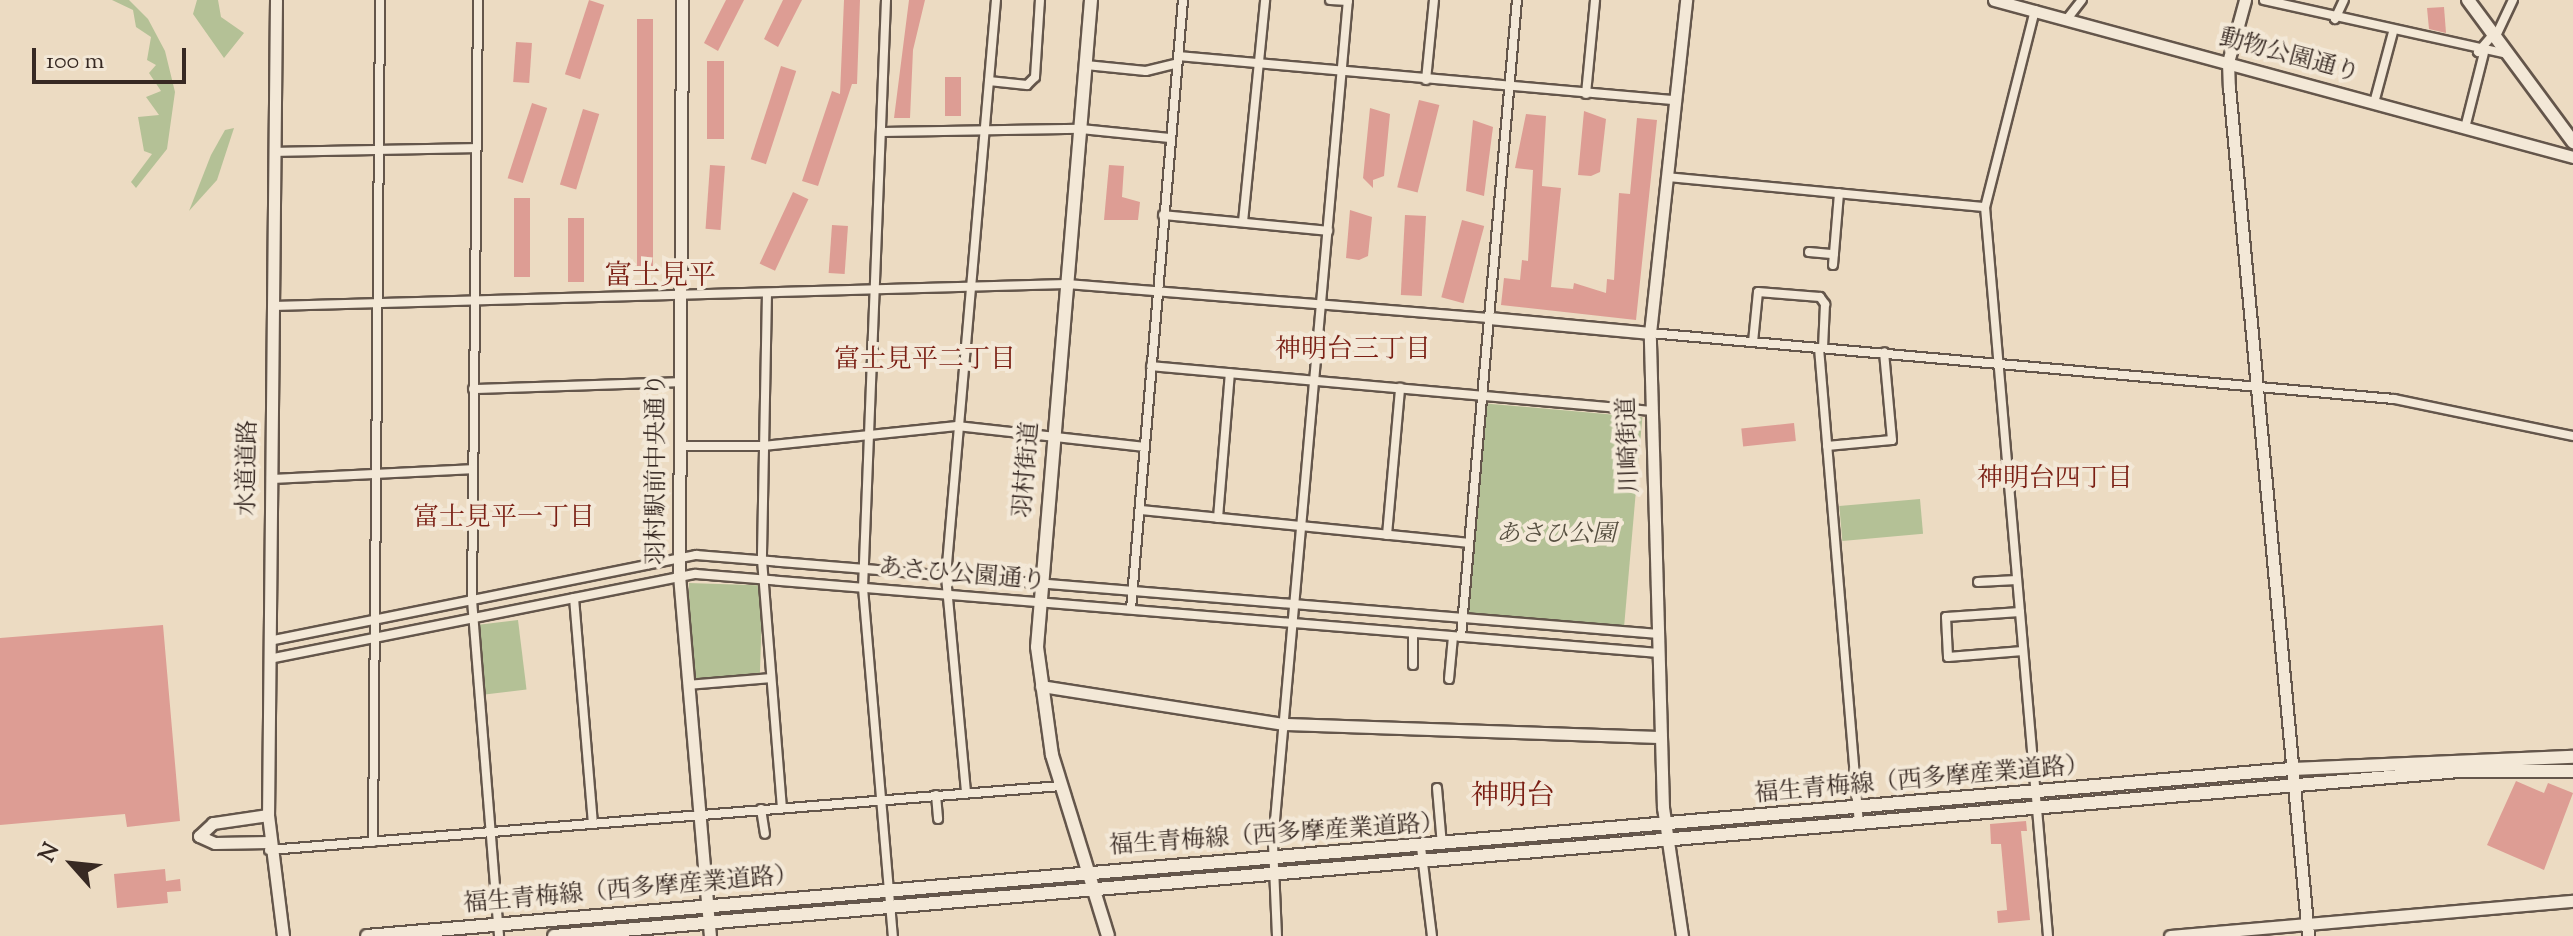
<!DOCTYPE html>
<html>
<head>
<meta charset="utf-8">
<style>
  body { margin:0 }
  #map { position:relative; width:2573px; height:936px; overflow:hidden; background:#ecdbc2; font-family:"Sorts Mill Goudy","Noto Serif JP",serif }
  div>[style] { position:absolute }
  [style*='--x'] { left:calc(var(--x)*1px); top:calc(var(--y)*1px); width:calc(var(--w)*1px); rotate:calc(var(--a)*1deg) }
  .green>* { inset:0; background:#b4c196; transform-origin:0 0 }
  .building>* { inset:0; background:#dd9d94; transform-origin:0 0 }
  .roads { filter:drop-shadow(2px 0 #64564b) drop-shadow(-2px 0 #64564b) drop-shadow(0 2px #64564b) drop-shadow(0 -2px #64564b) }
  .minor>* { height:8px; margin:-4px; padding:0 4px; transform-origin:4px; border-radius:4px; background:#f3e8d7 }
  .tertiary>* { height:11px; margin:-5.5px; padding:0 5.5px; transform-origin:5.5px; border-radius:5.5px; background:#f3e8d7 }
  .secondary>* { height:12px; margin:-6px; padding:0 6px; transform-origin:6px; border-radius:6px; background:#f3e8d7 }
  span { translate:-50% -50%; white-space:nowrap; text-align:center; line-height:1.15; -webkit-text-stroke:8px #f3e8d7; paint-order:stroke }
  .street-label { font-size:24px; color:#372923 }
  .park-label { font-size:24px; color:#564f40; font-style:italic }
  .neighbourhood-label { font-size:26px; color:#7a1f14 }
  .quarter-label { font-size:28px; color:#7a1f14 }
  .north { position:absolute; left:32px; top:824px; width:80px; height:80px; -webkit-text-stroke:6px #f3e8d7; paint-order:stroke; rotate:297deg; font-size:22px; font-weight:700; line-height:32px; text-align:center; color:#372923 }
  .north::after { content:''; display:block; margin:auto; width:28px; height:36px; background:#372923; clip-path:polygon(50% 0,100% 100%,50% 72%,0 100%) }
  .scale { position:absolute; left:32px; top:48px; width:154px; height:36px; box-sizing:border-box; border:4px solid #372923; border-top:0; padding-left:10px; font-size:24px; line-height:28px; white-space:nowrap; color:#372923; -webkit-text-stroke:6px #f3e8d7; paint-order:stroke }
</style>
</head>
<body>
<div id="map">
  <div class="green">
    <i style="clip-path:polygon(112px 0,129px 0,148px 19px,165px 51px,175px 92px,167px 149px,136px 188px,131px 182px,152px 154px,144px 151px,138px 117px,159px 115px,146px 97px,161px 91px,149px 73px,156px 65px,147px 60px,151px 37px,136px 27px,133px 10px)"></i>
    <i style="clip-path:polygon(197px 0,218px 0,221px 17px,244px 33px,224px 58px,193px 14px)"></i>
    <i style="clip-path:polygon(234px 128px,217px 180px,189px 211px,211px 155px,225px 130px)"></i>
    <i style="left:1480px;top:403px;width:163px;height:217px;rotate:5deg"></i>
    <i style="left:1920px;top:499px;width:35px;height:81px;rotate:85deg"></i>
    <i style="left:689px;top:583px;width:74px;height:98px;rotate:2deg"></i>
    <i style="left:518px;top:620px;width:70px;height:42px;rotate:83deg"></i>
  </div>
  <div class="building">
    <i style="left:589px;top:0;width:16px;height:78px;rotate:18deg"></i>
    <i style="clip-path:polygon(726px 0,744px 0,718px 51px,704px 43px)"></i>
    <i style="clip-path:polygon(783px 0,802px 0,778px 47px,764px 39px)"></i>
    <i style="clip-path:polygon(844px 0,860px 0,857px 84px,852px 84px,818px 186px,802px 181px,832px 91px,840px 94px)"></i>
    <i style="clip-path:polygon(909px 0,925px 0,913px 50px,910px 118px,894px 118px)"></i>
    <i style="clip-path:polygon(2444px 7px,2446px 33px,2429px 29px,2427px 8px)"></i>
    <i style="left:637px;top:19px;width:16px;height:247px"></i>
    <i style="left:516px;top:42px;width:16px;height:40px;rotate:4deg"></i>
    <i style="left:707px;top:61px;width:17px;height:78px"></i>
    <i style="left:781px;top:66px;width:16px;height:98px;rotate:18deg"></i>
    <i style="left:945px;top:77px;width:16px;height:39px"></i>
    <i style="left:1419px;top:100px;width:21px;height:90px;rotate:14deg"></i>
    <i style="left:532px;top:103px;width:16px;height:79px;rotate:18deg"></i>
    <i style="clip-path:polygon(1370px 108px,1390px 114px,1384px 176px,1373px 180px,1373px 188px,1363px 178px)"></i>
    <i style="left:583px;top:109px;width:17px;height:79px;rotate:17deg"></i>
    <i style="clip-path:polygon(1584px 111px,1606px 119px,1600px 172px,1591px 176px,1578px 175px)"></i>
    <i style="clip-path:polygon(1526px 114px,1546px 116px,1542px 186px,1561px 188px,1551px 287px,1573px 289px,1574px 283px,1606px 293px,1607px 279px,1614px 280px,1619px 193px,1630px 194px,1637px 118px,1657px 120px,1636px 320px,1501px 305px,1504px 278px,1520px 280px,1522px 260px,1528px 261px,1533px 170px,1515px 168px)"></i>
    <i style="clip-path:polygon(1473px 120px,1493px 127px,1484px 196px,1466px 191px)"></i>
    <i style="left:710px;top:165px;width:15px;height:64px;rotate:4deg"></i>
    <i style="clip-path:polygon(1109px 165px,1124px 166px,1122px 197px,1140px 202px,1138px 220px,1104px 220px)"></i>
    <i style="left:793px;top:192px;width:17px;height:79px;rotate:25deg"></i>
    <i style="left:530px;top:198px;width:79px;height:16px;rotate:90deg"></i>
    <i style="clip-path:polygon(1350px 210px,1372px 217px,1368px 256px,1359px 260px,1346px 258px)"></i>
    <i style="left:1405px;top:215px;width:21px;height:80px;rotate:3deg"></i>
    <i style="left:568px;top:218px;width:16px;height:64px"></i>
    <i style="left:1462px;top:220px;width:23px;height:80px;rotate:15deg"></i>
    <i style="left:832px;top:225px;width:16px;height:48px;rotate:4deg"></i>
    <i style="left:1794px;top:423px;width:18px;height:53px;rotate:84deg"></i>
    <i style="clip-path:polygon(163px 625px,180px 821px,127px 827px,125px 814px,0 825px,0 638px)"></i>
    <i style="clip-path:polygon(2516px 781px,2544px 793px,2548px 783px,2573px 793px,2544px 870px,2487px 845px)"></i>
    <i style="clip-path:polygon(2026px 821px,2027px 831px,2021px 831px,2030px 920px,1998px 923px,1997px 911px,2007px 910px,2001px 844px,1991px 844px,1990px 824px)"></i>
    <i style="clip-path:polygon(165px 869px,166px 881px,180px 879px,181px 891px,167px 892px,168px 903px,117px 908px,114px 874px)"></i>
  </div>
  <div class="roads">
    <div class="minor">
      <i style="--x:478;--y:0;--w:600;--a:90.57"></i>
      <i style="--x:472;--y:600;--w:337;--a:85.4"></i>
      <i style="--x:886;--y:0;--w:588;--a:92.24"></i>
      <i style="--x:863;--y:588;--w:349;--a:85.1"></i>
      <i style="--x:1330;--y:0;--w:18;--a:3"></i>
      <i style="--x:2264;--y:0;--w:250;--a:12.5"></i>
      <i style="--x:2035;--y:10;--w:203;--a:104.2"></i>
      <i style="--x:1985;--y:207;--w:732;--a:85.06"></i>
      <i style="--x:2067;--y:19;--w:24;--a:-52"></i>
      <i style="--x:2335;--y:19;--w:21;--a:-65"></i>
      <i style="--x:2495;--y:38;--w:42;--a:-64.7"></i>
      <i style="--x:2478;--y:52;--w:23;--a:-49"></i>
      <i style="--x:1178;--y:56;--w:499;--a:5.1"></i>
      <i style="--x:1086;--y:65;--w:60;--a:5.7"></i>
      <i style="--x:1146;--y:71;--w:32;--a:-14"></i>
      <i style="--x:1426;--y:80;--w:80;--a:-84.3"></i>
      <i style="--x:989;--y:81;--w:38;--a:6"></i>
      <i style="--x:1027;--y:85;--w:11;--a:-45"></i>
      <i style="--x:1035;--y:77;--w:77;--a:-86.3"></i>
      <i style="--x:1586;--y:94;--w:94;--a:-84.5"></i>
      <i style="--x:2374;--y:103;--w:73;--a:-75"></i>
      <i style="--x:2465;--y:128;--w:77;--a:-75.8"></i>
      <i style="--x:882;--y:132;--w:199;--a:-0.9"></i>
      <i style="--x:1081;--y:129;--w:89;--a:5.8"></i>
      <i style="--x:274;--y:152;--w:202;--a:-1.1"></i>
      <i style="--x:1667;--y:177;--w:319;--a:5.4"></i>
      <i style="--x:1163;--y:215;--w:166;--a:5.5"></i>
      <i style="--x:1243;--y:222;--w:223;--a:-84.3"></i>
      <i style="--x:1809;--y:252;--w:25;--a:5"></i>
      <i style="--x:1833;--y:265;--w:72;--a:-85.2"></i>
      <i style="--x:767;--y:293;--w:267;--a:91.1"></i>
      <i style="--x:762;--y:560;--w:248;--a:85.4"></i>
      <i style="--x:273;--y:306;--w:794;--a:-1.59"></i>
      <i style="--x:1067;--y:284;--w:423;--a:4.6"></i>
      <i style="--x:1650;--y:333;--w:747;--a:5.07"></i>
      <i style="--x:2394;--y:399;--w:183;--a:11.7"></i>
      <i style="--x:1753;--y:342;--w:50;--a:-84.3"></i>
      <i style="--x:1758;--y:292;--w:62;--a:4.6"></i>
      <i style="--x:1820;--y:297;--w:9;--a:54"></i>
      <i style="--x:1825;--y:304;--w:44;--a:92.6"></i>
      <i style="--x:1819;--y:348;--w:476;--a:85.2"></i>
      <i style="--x:1151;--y:366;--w:502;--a:5.14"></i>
      <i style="--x:473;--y:389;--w:207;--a:-1.9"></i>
      <i style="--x:679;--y:446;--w:84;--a:0"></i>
      <i style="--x:763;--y:446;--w:195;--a:-5.9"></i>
      <i style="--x:957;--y:426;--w:187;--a:6.4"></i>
      <i style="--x:1827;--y:446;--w:65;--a:-5.3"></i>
      <i style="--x:1892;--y:440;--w:88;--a:-95.2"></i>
      <i style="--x:271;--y:479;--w:201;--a:-2.8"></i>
      <i style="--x:1140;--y:510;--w:330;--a:5.7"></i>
      <i style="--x:1218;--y:518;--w:145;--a:-85.3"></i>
      <i style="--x:1387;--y:535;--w:148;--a:-84.9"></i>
      <i style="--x:1978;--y:582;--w:39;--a:-3"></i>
      <i style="--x:574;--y:598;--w:226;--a:85.2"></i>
      <i style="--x:1131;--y:609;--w:611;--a:-85.12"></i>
      <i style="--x:2020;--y:612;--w:74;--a:176.1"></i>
      <i style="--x:1946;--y:617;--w:40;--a:87.1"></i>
      <i style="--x:1948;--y:657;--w:75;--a:-4.6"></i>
      <i style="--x:1461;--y:637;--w:639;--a:-84.98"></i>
      <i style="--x:269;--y:641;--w:436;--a:-11.4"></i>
      <i style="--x:696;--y:555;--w:966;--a:4.69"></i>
      <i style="--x:269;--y:659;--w:435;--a:-11.3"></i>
      <i style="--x:696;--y:574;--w:966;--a:4.69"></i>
      <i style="--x:1413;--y:665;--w:31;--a:-90"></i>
      <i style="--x:1449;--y:679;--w:42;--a:-84.6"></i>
      <i style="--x:688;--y:685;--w:83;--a:-4.8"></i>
      <i style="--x:1437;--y:788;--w:57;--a:85"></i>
      <i style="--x:966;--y:792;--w:217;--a:-95.3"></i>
      <i style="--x:946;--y:576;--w:578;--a:-85.04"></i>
      <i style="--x:936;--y:795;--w:24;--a:85"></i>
      <i style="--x:761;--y:809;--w:25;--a:81"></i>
      <i style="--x:373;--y:842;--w:842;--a:-89.52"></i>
      <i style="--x:1421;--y:847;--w:90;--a:83"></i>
      <i style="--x:269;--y:850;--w:795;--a:-4.62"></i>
      <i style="--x:1277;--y:936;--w:93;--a:-92.5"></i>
      <i style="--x:1273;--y:843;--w:846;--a:-84.92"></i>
    </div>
    <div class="tertiary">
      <i style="--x:276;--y:0;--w:815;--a:90.56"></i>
      <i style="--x:268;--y:815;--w:122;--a:82.9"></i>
      <i style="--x:682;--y:0;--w:575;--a:90.3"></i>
      <i style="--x:679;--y:575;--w:362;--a:85.1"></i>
      <i style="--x:1994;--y:0;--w:600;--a:15.17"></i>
      <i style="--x:2245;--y:0;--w:64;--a:105.3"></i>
      <i style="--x:2228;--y:62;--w:25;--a:88"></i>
      <i style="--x:2229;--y:87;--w:853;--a:84.68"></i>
      <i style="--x:1489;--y:318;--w:162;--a:5.3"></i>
      <i style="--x:1041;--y:686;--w:247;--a:8.9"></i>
      <i style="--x:1285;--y:724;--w:375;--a:2"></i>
      <i style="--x:268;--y:815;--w:56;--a:171.7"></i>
      <i style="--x:213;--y:823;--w:19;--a:137"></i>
      <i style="--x:199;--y:836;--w:17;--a:24"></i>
      <i style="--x:215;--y:843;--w:54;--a:-1.1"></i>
      <i style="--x:1682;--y:936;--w:129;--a:-98.4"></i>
      <i style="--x:1663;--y:808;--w:475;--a:-91.6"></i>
      <i style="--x:1650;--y:333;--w:335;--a:-83.8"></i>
      <i style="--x:2170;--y:936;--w:405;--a:-5"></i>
    </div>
    <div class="secondary">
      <i style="--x:1091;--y:0;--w:649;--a:94.77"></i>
      <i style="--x:1037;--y:647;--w:109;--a:82.1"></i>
      <i style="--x:1052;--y:755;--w:189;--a:72.8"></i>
      <i style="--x:2468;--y:0;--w:177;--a:53.5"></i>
      <i style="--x:367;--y:936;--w:1933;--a:-4.96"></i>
      <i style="--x:2293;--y:769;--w:280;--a:-2.5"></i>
      <i style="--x:554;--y:936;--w:1914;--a:-4.95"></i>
      <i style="--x:2461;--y:771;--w:112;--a:0"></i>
    </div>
  </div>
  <div class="street-label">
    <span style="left:2289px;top:57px;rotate:15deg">動物公園通り</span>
    <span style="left:1630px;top:445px;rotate:-92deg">川崎街道</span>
    <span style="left:249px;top:468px;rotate:-89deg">水道道路</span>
    <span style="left:658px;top:469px;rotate:-90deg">羽村駅前中央通り</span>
    <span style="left:1028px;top:470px;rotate:-85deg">羽村街道</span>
    <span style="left:962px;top:576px;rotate:5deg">あさひ公園通り</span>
    <span style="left:1922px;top:781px;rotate:-5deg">福生青梅線（西多摩産業道路）</span>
    <span style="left:1277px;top:836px;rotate:-4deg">福生青梅線（西多摩産業道路）</span>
    <span style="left:631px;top:891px;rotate:-5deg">福生青梅線（西多摩産業道路）</span>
  </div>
  <div class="park-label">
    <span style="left:1556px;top:536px">あさひ公園</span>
  </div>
  <div class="neighbourhood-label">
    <span style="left:1353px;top:351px">神明台三丁目</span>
    <span style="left:925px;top:361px">富士見平二丁目</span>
    <span style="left:2055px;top:480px">神明台四丁目</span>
    <span style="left:504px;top:519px">富士見平一丁目</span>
  </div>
  <div class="quarter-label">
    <span style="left:660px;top:277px">富士見平</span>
    <span style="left:1513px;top:797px">神明台</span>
  </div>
  <div class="north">N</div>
  <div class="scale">100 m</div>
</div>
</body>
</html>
